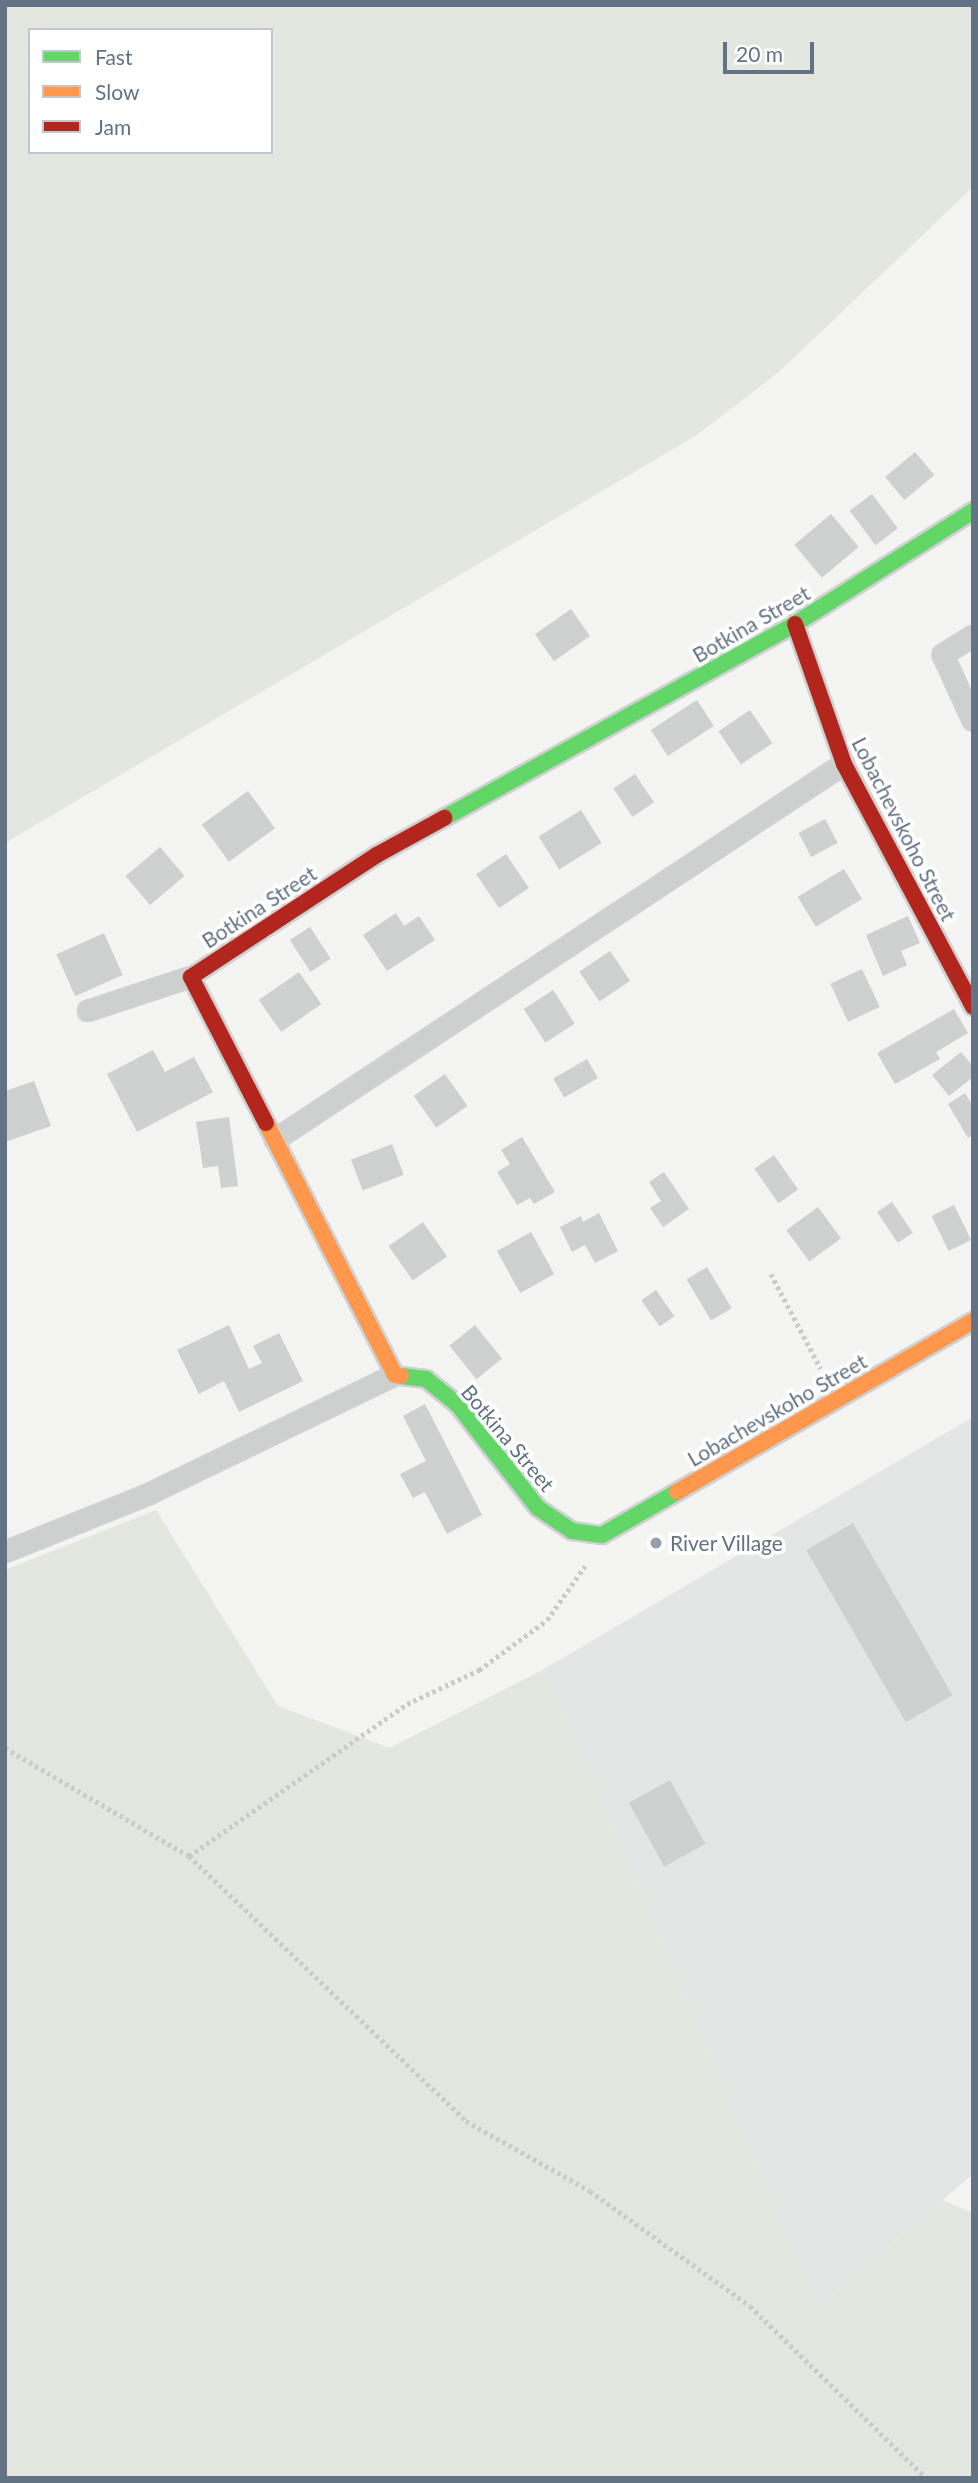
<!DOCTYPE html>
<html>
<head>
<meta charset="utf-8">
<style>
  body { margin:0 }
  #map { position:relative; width:978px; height:2483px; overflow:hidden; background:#f4f4f2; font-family:Lato,sans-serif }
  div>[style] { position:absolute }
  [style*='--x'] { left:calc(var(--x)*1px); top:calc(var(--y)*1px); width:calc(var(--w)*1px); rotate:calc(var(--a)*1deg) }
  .built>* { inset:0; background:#e4e6e5 }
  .green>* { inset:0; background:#e3e7e0 }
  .building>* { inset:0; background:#cfd0d0; transform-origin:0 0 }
  .path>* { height:4.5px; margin-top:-2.25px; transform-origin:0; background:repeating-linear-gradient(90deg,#cbcbcc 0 3.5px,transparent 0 7px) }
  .roads { filter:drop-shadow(2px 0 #cfd1d2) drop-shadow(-2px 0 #cfd1d2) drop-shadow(0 2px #cfd1d2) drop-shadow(0 -2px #cfd1d2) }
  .lane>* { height:18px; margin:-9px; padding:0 9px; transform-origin:9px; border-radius:9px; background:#cecfcf }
  .fast>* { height:16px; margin:-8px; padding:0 8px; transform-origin:8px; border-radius:8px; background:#63d668 }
  .slow>* { height:16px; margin:-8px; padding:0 8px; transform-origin:8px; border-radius:8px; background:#ff974d }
  .jam>* { height:16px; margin:-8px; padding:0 8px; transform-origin:8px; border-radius:8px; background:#b3261e }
  .dots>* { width:19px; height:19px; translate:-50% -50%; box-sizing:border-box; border:4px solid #fff; border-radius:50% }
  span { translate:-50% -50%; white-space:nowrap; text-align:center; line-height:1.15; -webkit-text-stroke:7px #fff; paint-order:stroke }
  .street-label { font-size:21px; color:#637284 }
  .poi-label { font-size:21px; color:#637284 }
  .left { translate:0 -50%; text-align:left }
  .frame { position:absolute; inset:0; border:7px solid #637284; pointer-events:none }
  .legend { position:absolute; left:28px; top:28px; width:245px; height:126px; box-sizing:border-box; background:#fff; border:2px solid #c1c7ce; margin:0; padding:9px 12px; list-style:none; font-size:21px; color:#637284 }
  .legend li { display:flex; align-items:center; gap:14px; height:35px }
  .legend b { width:35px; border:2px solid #c1c7ce }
  .scale { position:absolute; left:723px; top:42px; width:91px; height:32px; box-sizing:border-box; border:4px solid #637284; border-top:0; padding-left:9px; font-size:21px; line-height:24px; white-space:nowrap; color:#637284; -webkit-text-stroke:5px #fff; paint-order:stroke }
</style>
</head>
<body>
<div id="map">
  <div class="built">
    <i style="clip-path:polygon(973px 1417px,973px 2174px,817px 2308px,544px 1669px)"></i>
  </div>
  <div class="green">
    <i style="clip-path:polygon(evenodd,5px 5px,973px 5px,973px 187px,780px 371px,697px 435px,5px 843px,5px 5px,30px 30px,271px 30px,271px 152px,30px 152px,30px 30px)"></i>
    <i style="clip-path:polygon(156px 1510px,278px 1706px,390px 1748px,544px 1669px,817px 2308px,943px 2200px,973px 2213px,973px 2478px,5px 2478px,5px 1570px)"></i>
  </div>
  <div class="building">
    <i style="left:915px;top:452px;width:30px;height:39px;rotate:50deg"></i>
    <i style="left:872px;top:494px;width:43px;height:28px;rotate:53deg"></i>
    <i style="left:831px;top:514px;width:43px;height:48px;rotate:50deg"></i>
    <i style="left:571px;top:609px;width:33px;height:44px;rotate:55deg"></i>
    <i style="left:697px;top:700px;width:31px;height:55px;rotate:57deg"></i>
    <i style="left:750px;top:710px;width:40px;height:38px;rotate:56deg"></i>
    <i style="left:635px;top:774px;width:34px;height:26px;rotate:56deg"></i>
    <i style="left:248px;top:791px;width:46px;height:57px;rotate:54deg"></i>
    <i style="left:581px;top:810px;width:39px;height:50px;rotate:58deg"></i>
    <i style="left:825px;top:819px;width:27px;height:30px;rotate:62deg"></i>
    <i style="left:160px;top:847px;width:38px;height:45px;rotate:50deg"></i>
    <i style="left:506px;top:854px;width:41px;height:36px;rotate:56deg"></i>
    <i style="left:844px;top:869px;width:35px;height:54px;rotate:59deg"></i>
    <i style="clip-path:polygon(396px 913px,404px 926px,419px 916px,435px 940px,387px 971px,363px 935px)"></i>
    <i style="clip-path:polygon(908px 916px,920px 943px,901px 951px,907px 965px,883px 976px,866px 935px)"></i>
    <i style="left:310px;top:927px;width:38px;height:24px;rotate:57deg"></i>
    <i style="left:104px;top:933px;width:46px;height:52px;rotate:66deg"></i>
    <i style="left:610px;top:951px;width:36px;height:37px;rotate:56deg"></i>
    <i style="left:862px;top:969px;width:42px;height:35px;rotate:65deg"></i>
    <i style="left:299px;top:972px;width:39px;height:49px;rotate:55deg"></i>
    <i style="left:553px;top:990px;width:40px;height:35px;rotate:57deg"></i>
    <i style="clip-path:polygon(954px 1009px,968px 1033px,936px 1052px,940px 1059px,895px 1084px,877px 1053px)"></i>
    <i style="clip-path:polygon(153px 1050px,165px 1072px,194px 1057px,213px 1092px,137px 1132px,107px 1074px)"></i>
    <i style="clip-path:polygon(961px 1052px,973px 1066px,973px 1077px,949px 1096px,932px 1075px)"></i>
    <i style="left:587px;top:1059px;width:22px;height:39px;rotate:60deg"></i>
    <i style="left:445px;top:1074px;width:39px;height:38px;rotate:55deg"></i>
    <i style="clip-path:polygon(34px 1081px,51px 1126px,5px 1142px,5px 1091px)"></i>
    <i style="clip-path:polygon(965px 1093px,973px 1106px,973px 1135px,968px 1138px,948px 1104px)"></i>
    <i style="clip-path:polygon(229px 1117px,238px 1186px,221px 1188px,218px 1166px,203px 1168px,196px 1122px)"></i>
    <i style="clip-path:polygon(522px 1137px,555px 1192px,534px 1204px,530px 1198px,517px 1205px,497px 1172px,510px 1164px,501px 1150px)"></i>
    <i style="left:392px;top:1144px;width:33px;height:44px;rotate:69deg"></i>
    <i style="left:774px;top:1155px;width:42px;height:24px;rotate:55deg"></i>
    <i style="clip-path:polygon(664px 1172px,689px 1209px,663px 1227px,650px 1208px,661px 1201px,649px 1182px)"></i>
    <i style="left:892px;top:1202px;width:37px;height:18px;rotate:56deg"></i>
    <i style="left:954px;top:1205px;width:39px;height:25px;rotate:64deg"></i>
    <i style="left:818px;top:1207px;width:39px;height:39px;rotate:54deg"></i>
    <i style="clip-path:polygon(599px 1213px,618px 1251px,595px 1263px,585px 1245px,572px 1252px,560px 1227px,581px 1216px,583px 1222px)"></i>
    <i style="left:423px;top:1222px;width:42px;height:42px;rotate:55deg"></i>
    <i style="left:531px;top:1232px;width:48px;height:39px;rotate:61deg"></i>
    <i style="left:707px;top:1267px;width:48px;height:24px;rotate:59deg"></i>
    <i style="left:656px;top:1290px;width:32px;height:18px;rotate:55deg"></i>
    <i style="clip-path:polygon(229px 1325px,249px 1369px,262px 1363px,253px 1346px,279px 1333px,303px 1381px,239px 1412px,224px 1381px,199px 1394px,177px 1350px)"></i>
    <i style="left:475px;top:1325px;width:43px;height:33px;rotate:51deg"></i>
    <i style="clip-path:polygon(425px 1404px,482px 1515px,447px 1534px,425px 1492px,413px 1498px,400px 1474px,426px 1461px,403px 1416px)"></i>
    <i style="left:853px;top:1523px;width:199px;height:54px;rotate:60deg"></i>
    <i style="left:670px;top:1780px;width:73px;height:47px;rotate:61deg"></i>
  </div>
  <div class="path">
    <i style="--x:771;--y:1274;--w:107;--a:62.2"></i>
    <i style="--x:5;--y:1748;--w:213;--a:30.4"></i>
    <i style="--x:189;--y:1856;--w:383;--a:43.7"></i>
    <i style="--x:466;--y:2121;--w:142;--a:29.4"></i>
    <i style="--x:590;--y:2191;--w:197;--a:35.7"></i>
    <i style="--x:750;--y:2306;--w:246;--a:44.3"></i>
    <i style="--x:189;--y:1856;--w:266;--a:-34.9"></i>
    <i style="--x:407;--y:1704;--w:80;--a:-25.3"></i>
    <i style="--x:479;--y:1670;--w:84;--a:-36.3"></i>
    <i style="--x:547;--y:1620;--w:66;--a:-54.9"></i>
  </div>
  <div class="roads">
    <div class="lane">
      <i style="--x:973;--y:636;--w:36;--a:148"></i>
      <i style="--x:943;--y:655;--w:72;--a:65.6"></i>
      <i style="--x:88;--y:1011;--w:108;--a:-18.3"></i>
      <i style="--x:275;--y:1140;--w:682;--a:-33.46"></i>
      <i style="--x:5;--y:1552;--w:155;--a:-21.9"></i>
      <i style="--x:149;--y:1494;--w:273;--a:-25.8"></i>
    </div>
    <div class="fast">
      <i style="--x:444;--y:818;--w:401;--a:-28.9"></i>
      <i style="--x:795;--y:624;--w:211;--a:-32.4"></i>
      <i style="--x:401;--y:1376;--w:25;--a:7"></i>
      <i style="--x:426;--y:1379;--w:41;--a:39.1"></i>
      <i style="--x:458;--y:1405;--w:130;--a:52.2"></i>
      <i style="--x:538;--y:1508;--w:41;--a:34.1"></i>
      <i style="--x:572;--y:1531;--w:30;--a:8"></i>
      <i style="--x:602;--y:1535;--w:86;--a:-29.8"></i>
    </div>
    <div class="slow">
      <i style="--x:266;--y:1123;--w:283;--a:62.9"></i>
      <i style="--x:395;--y:1375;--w:6;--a:9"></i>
      <i style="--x:677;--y:1492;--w:342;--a:-30"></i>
    </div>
    <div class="jam">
      <i style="--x:795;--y:624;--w:148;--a:70.7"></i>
      <i style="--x:844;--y:764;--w:275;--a:62"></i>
      <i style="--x:266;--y:1123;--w:164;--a:-117.2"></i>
      <i style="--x:191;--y:977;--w:222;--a:-33.3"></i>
      <i style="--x:377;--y:855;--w:77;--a:-28.9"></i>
    </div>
  </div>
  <div class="dots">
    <i style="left:656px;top:1543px;background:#96a0aa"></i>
  </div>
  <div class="street-label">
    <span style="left:751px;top:624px;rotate:-30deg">Botkina Street</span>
    <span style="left:904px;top:829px;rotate:63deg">Lobachevskoho Street</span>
    <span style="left:259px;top:907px;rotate:-33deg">Botkina Street</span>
    <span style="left:777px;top:1410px;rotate:-30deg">Lobachevskoho Street</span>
    <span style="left:508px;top:1438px;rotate:50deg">Botkina Street</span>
  </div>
  <div class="poi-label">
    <span class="left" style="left:670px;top:1543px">River Village</span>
  </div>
  <div class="frame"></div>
  <ul class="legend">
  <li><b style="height:9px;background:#63d668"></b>Fast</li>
  <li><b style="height:9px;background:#ff974d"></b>Slow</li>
  <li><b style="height:9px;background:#b3261e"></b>Jam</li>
  </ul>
  <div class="scale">20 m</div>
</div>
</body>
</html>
